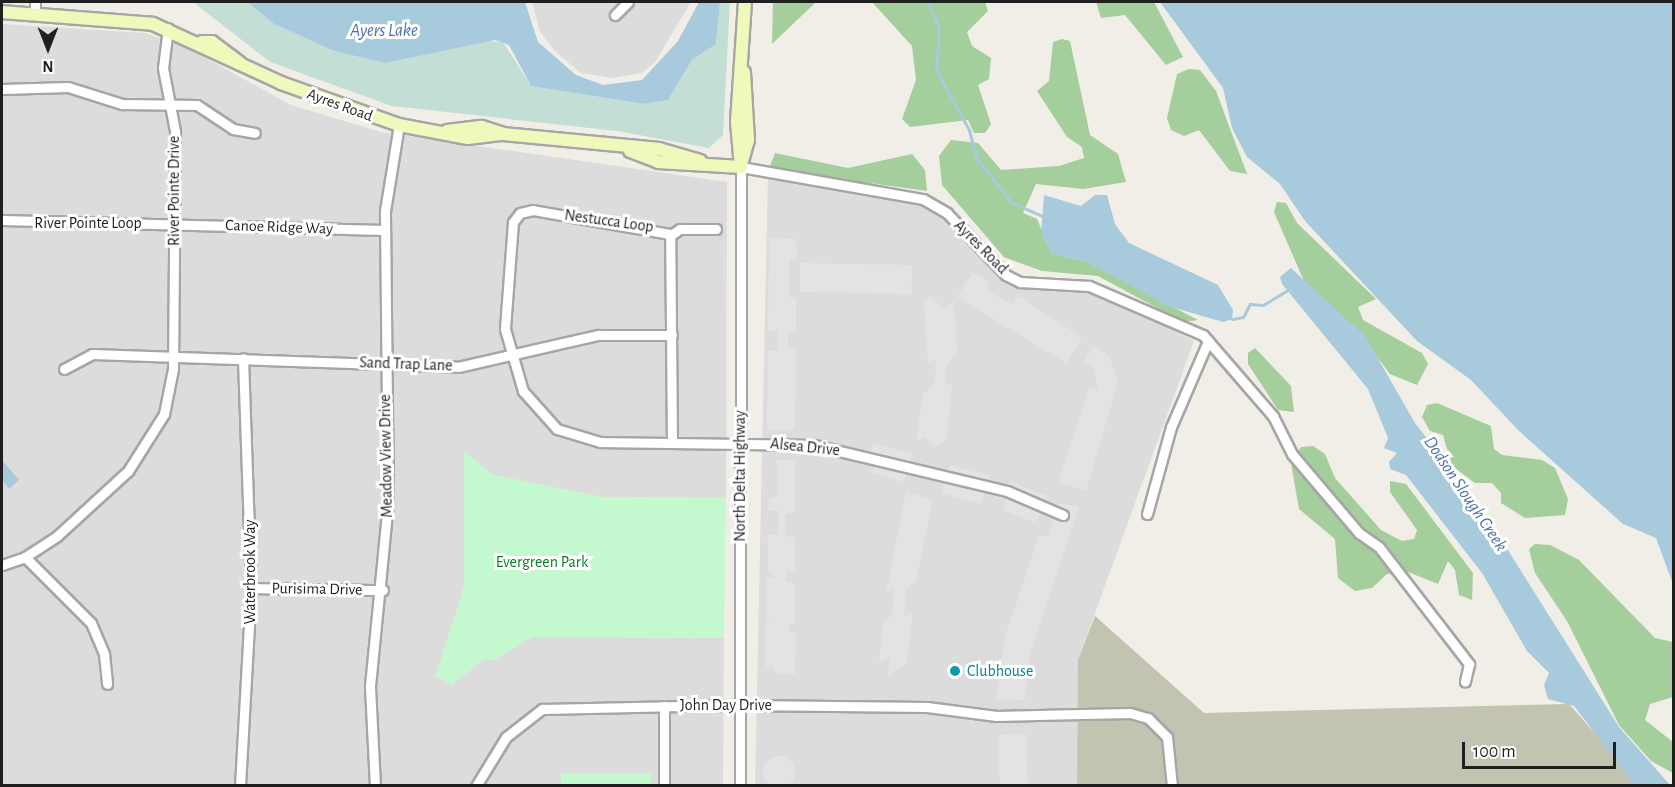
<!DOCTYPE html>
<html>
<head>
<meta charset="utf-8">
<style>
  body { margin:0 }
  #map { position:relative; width:1675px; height:787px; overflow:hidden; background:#f0eee6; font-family:"Alegreya Sans",sans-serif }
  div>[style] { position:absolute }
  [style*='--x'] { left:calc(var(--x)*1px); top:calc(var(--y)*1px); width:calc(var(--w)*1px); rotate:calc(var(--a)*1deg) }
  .residential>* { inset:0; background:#dddcdc }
  .construction>* { inset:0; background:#c2c4b1 }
  .forest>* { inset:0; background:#a4ce9b }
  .wetland>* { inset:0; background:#c3ded5 }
  .park>* { inset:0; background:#c4f9cf; transform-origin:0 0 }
  .parking>* { inset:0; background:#e3e3e3; transform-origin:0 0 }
  .round { border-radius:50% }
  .water>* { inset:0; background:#a7cadd }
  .stream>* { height:3px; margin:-1.5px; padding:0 1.5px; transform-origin:1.5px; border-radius:1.5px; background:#a7cadd }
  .roads { filter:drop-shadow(2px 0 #a6a6a6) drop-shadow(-2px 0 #a6a6a6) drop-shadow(0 2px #a6a6a6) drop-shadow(0 -2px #a6a6a6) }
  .street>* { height:9px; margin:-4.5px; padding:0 4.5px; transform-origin:4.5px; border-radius:4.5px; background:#fff }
  .secondary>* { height:12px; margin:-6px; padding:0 6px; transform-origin:6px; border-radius:6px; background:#eef9bb }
  .dots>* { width:16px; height:16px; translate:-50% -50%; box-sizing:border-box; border:3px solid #fff; border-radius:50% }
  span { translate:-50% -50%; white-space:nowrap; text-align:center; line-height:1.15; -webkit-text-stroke:6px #fff; paint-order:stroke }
  .street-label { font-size:16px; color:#1f1f1f }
  .park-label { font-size:16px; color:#0d7d25 }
  .culture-label { font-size:16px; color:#0d838f }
  .left { translate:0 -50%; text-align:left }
  .water-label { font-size:18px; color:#4d71ae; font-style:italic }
  .frame { position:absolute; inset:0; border:3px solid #1f1f1f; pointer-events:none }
  .north { position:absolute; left:18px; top:18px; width:60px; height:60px; -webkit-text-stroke:4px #fff; paint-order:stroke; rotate:180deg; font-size:16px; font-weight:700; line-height:24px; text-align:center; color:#1f1f1f }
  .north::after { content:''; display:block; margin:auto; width:21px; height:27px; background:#1f1f1f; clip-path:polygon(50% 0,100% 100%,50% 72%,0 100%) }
  .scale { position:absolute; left:1462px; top:742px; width:154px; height:27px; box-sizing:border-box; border:3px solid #1f1f1f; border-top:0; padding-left:8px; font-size:18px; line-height:21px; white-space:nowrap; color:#1f1f1f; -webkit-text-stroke:4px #fff; paint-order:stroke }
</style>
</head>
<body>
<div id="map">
  <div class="residential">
    <i style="clip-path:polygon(532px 2px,691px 2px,655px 62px,642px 73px,613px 78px,581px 73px,557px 53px,540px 32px)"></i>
    <i style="clip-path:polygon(2px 24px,145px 33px,184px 46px,291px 105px,381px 132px,727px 182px,726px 498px,601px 497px,494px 475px,464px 453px,464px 587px,436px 676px,452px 685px,483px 660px,494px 660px,532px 637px,724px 638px,723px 785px,2px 786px)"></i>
    <i style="clip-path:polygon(768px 171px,895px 193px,951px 217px,994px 263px,1033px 286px,1089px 286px,1194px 341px,1078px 660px,1077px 785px,755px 786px)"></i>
  </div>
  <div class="construction">
    <i style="clip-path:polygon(1095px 616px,1204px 713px,1569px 704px,1641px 785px,1077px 786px,1078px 660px)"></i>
  </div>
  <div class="forest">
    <i style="clip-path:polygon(773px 2px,816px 2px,772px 44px)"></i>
    <i style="clip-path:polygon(872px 2px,985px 2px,988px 11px,967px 32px,972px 46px,991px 58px,989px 79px,978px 85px,991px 124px,985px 133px,974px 133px,968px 120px,910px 127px,902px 119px,916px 80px,912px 46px)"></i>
    <i style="clip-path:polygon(1096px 2px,1154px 2px,1183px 57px,1166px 65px,1125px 15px,1101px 18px)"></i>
    <i style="clip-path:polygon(1062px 39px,1070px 41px,1090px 135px,1118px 154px,1126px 182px,1083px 189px,1036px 184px,1023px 213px,1037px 219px,1052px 254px,1085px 261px,1198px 320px,1183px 322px,1098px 276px,1042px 271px,1004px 257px,942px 185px,939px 156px,951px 140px,978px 143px,1001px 170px,1059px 166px,1084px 158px,1082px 147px,1067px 137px,1037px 91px,1049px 81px,1053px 42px)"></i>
    <i style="clip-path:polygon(1189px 69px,1200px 70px,1216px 91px,1247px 174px,1230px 171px,1199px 130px,1184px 136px,1171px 130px,1167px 118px,1177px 74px)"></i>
    <i style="clip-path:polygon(775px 153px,848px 168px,912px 154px,925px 170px,927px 191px,769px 169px)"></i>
    <i style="clip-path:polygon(1277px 202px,1286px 203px,1297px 223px,1376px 299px,1358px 307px,1363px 320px,1422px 353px,1428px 364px,1417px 385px,1390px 374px,1356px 329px,1304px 281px,1274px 212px)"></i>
    <i style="clip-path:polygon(1255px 348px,1291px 386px,1294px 412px,1278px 410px,1248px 364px,1248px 353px)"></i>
    <i style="clip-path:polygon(1437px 403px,1491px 426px,1494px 449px,1502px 455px,1542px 460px,1555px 468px,1568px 499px,1565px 515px,1525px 518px,1501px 503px,1501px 493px,1492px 483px,1475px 483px,1452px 466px,1443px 435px,1430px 431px,1422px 417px,1427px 405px)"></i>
    <i style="clip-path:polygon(1313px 446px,1325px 454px,1335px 478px,1381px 530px,1402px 541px,1414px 539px,1417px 530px,1390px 492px,1390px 481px,1406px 484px,1473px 573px,1472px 600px,1459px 595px,1455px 570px,1448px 561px,1438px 584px,1408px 572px,1387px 574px,1372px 588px,1355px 591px,1338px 578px,1335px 539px,1299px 509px,1291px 463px,1301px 447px)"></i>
    <i style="clip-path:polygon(1535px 544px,1550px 545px,1579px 560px,1655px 638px,1673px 642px,1673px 697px,1650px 704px,1645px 720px,1673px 742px,1673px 773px,1651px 761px,1619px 725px,1567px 621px,1535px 573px,1529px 549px)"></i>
  </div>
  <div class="wetland">
    <i style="clip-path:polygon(193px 2px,247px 2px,274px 24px,334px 51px,385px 63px,485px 41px,503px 42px,531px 86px,644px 104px,668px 100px,692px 60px,716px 44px,720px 2px,730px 2px,723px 135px,709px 148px,617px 131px,392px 106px,270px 62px)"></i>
  </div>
  <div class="park">
    <i style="clip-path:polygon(464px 452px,494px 475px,601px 497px,726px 498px,724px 638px,532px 637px,494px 660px,483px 660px,452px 685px,436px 676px,464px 587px)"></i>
    <i style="left:561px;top:773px;width:90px;height:14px"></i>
  </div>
  <div class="parking">
    <i style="clip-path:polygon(769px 238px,796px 239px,797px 258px,789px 259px,789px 297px,796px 298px,796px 331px,788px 331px,788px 348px,796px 349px,795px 430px,767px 430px,768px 351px,777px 350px,777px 331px,768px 331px)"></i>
    <i style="left:800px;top:263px;width:112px;height:29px;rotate:1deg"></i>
    <i style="clip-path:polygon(972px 273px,990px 282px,986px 290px,1013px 305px,1018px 296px,1082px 337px,1066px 363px,957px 297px)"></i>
    <i style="clip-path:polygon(930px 296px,945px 309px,952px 302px,956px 324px,957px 352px,946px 368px,945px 387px,953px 381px,946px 441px,936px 447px,925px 436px,916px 442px,923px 394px,935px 383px,936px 359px,928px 363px,924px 304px)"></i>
    <i style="clip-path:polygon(1093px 346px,1109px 356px,1118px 382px,1086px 491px,1058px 482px,1089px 387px,1098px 389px,1093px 368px,1084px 362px)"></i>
    <i style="clip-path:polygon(873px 443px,912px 454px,904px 482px,872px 473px,875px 465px,867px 462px)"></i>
    <i style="clip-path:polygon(777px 460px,795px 460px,795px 513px,785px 514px,785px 536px,795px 537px,795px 571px,786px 571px,786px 582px,795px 583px,795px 624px,789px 624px,789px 631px,796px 632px,795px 674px,775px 674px,774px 667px,766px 667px,766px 622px,775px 622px,767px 620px,767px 577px,776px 577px,768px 573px,768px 535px,778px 534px,778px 511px,768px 511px,769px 498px,777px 497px)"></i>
    <i style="left:950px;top:465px;width:41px;height:29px;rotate:16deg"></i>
    <i style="clip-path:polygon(1009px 482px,1048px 496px,1036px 523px,1003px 510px)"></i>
    <i style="clip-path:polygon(906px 492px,933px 500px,916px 581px,906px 589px,904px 617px,913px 612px,907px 663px,888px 676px,889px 658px,879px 664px,883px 623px,892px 615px,894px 589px,886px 594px)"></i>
    <i style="clip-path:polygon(1059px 503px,1079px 507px,1029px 657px,1025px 700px,996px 701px,1005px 636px,1039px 535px,1048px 536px)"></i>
    <i style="left:1026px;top:734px;width:51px;height:28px;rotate:88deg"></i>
    <i class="round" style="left:763px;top:756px;width:32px;height:32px"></i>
  </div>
  <div class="water">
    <i style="clip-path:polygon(247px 2px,525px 2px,538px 42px,576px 75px,603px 85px,642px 80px,678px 41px,699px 2px,720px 2px,716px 44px,692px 60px,668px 100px,644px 104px,531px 86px,509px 45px,495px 40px,385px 63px,334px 51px,274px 24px)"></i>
    <i style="clip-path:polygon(1160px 2px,1673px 2px,1673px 584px,1656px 538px,1623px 524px,1519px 431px,1471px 380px,1417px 341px,1305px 221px,1280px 184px,1247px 157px,1232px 128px,1223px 88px)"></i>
    <i style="clip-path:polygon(1044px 195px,1081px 206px,1095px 195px,1107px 195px,1115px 224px,1129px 243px,1218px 285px,1233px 310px,1232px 319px,1223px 322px,1168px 306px,1085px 261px,1052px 254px,1041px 234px)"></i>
    <i style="clip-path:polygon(1291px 268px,1365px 336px,1415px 423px,1484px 512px,1619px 727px,1670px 785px,1635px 785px,1574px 706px,1548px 699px,1544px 685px,1549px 673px,1527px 651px,1482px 573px,1406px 475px,1390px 469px,1389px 462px,1397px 453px,1384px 448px,1388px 438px,1368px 389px,1282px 284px,1280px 277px)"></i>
    <i style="clip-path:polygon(2px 460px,19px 480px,9px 489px,2px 480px)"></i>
  </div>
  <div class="stream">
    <i style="--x:928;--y:2;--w:28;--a:67"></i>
    <i style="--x:939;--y:28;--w:42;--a:94.1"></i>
    <i style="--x:936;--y:70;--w:68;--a:61.2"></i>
    <i style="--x:969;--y:130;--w:30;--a:75"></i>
    <i style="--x:977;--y:159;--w:56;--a:51.5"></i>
    <i style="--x:1012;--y:203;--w:36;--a:23"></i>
    <i style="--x:774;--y:3;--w:2;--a:-27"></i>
    <i style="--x:1232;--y:319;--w:11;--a:-10"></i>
    <i style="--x:1243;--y:317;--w:15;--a:-62"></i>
    <i style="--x:1250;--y:304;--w:13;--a:4"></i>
    <i style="--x:1263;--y:305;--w:29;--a:-31"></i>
  </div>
  <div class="roads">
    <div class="street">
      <i style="--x:35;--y:14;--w:12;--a:-90"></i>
      <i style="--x:615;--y:15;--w:18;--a:-45"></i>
      <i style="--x:2;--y:89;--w:66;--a:-1.7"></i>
      <i style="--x:68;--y:87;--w:57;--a:17.5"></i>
      <i style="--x:122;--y:104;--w:75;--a:0.8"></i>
      <i style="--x:197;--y:105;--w:43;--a:33.7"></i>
      <i style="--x:233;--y:129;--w:22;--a:10"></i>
      <i style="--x:2;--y:220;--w:382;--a:1.5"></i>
      <i style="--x:671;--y:235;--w:11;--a:-34"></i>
      <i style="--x:680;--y:229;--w:36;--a:0"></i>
      <i style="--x:64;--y:369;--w:32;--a:-28"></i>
      <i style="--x:92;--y:354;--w:366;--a:2"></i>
      <i style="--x:458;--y:367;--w:144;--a:-12.9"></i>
      <i style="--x:598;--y:335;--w:74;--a:0"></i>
      <i style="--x:672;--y:443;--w:209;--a:-90.5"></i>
      <i style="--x:670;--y:234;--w:139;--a:-170.1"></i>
      <i style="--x:533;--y:210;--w:13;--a:167"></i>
      <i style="--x:520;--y:213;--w:11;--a:128"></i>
      <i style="--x:513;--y:222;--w:107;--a:94.3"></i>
      <i style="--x:505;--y:329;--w:65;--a:73.8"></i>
      <i style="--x:523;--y:391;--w:51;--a:48.2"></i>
      <i style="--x:557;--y:429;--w:45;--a:16.8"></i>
      <i style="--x:600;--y:442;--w:214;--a:0.8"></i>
      <i style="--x:814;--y:445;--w:198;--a:13.4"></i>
      <i style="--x:1007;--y:491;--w:61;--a:23.2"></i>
      <i style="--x:1147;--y:514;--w:90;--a:-74.6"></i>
      <i style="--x:1171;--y:427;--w:94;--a:-66.7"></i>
      <i style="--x:25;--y:557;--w:93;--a:45"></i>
      <i style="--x:91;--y:623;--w:34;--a:67"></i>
      <i style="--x:104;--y:654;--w:30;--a:84"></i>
      <i style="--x:2;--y:565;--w:24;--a:-19"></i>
      <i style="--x:25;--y:557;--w:38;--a:-33"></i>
      <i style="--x:57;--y:536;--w:96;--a:-42.5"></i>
      <i style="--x:128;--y:471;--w:67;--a:-57.7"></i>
      <i style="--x:164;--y:414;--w:46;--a:-78.7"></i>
      <i style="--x:173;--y:369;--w:238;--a:-89.5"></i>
      <i style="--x:175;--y:131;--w:64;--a:-100.8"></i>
      <i style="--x:163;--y:68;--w:40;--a:-82.9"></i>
      <i style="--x:251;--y:588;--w:132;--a:0.9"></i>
      <i style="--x:240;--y:786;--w:198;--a:-86.8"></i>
      <i style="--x:251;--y:588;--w:230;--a:-92"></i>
      <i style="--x:375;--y:786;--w:100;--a:-92.9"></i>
      <i style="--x:370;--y:686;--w:185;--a:-84.4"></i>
      <i style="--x:388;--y:502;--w:291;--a:-90.6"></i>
      <i style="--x:385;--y:211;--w:87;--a:-80.8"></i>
      <i style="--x:476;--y:786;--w:57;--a:-58.5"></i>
      <i style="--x:506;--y:737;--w:46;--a:-37.9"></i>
      <i style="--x:542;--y:709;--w:198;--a:-1.2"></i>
      <i style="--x:740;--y:705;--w:187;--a:0.6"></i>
      <i style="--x:927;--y:707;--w:70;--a:7.4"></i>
      <i style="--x:996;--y:716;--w:134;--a:-1.3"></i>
      <i style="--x:1130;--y:713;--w:19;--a:16"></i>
      <i style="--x:1148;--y:718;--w:27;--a:45"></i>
      <i style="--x:1167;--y:737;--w:49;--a:84.2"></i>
      <i style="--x:664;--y:786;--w:80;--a:-90"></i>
      <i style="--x:740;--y:786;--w:619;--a:-89.91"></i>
      <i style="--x:741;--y:167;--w:185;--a:10"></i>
      <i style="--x:923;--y:199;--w:28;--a:30"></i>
      <i style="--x:947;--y:213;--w:86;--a:46.4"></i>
      <i style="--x:1006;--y:275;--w:16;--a:27"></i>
      <i style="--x:1020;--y:282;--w:69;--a:3.3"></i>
      <i style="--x:1089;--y:286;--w:124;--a:23.3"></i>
      <i style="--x:1203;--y:335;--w:107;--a:49.2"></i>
      <i style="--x:1273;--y:416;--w:42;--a:63.4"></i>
      <i style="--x:1292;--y:454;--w:104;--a:49.7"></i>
      <i style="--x:1359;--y:533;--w:24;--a:35"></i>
      <i style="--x:1379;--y:547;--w:148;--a:52.4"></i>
      <i style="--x:1469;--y:664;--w:18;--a:103"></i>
    </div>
    <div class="secondary">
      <i style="--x:2;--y:12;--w:151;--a:4.5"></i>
      <i style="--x:153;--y:24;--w:141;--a:24.7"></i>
      <i style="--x:281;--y:83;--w:125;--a:19.6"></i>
      <i style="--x:399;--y:125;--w:70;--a:10.7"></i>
      <i style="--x:468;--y:138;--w:35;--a:-7"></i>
      <i style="--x:503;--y:134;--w:157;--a:5.5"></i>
      <i style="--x:659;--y:149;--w:43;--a:16.3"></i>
      <i style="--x:202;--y:42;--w:10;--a:0"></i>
      <i style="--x:212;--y:42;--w:35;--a:37"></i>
      <i style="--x:447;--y:131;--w:35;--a:-7"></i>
      <i style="--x:482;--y:127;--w:22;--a:18"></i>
      <i style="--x:630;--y:151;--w:30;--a:21"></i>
      <i style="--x:658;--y:162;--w:83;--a:3.4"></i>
      <i style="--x:742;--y:161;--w:22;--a:-74"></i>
      <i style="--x:748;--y:140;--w:68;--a:-93.4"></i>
      <i style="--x:741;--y:167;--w:45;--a:-95.1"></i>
      <i style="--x:737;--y:122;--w:120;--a:-86.2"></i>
    </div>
  </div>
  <div class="dots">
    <i style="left:955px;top:671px;background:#0f9aa8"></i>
  </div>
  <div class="street-label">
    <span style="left:340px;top:105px;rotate:20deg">Ayres Road</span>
    <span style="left:174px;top:191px;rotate:-90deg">River Pointe Drive</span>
    <span style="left:609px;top:221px;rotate:8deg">Nestucca Loop</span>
    <span style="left:88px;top:223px">River Pointe Loop</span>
    <span style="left:279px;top:227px;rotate:2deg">Canoe Ridge Way</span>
    <span style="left:981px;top:247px;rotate:45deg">Ayres Road</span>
    <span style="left:406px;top:364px;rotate:2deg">Sand Trap Lane</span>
    <span style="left:805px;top:447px;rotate:6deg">Alsea Drive</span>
    <span style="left:386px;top:456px;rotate:-91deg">Meadow View Drive</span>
    <span style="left:740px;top:476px;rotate:-90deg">North Delta Highway</span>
    <span style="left:250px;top:572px;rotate:-90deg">Waterbrook Way</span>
    <span style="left:317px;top:589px;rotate:1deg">Purisima Drive</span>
    <span style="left:726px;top:705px">John Day Drive</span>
  </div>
  <div class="park-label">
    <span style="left:542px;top:562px">Evergreen Park</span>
  </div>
  <div class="culture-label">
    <span class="left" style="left:967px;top:671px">Clubhouse</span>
  </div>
  <div class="water-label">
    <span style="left:384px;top:31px">Ayers Lake</span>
    <span style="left:1465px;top:494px;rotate:56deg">Dodson Slough Creek</span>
  </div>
  <div class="frame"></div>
  <div class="north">N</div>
  <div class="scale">100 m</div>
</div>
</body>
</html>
